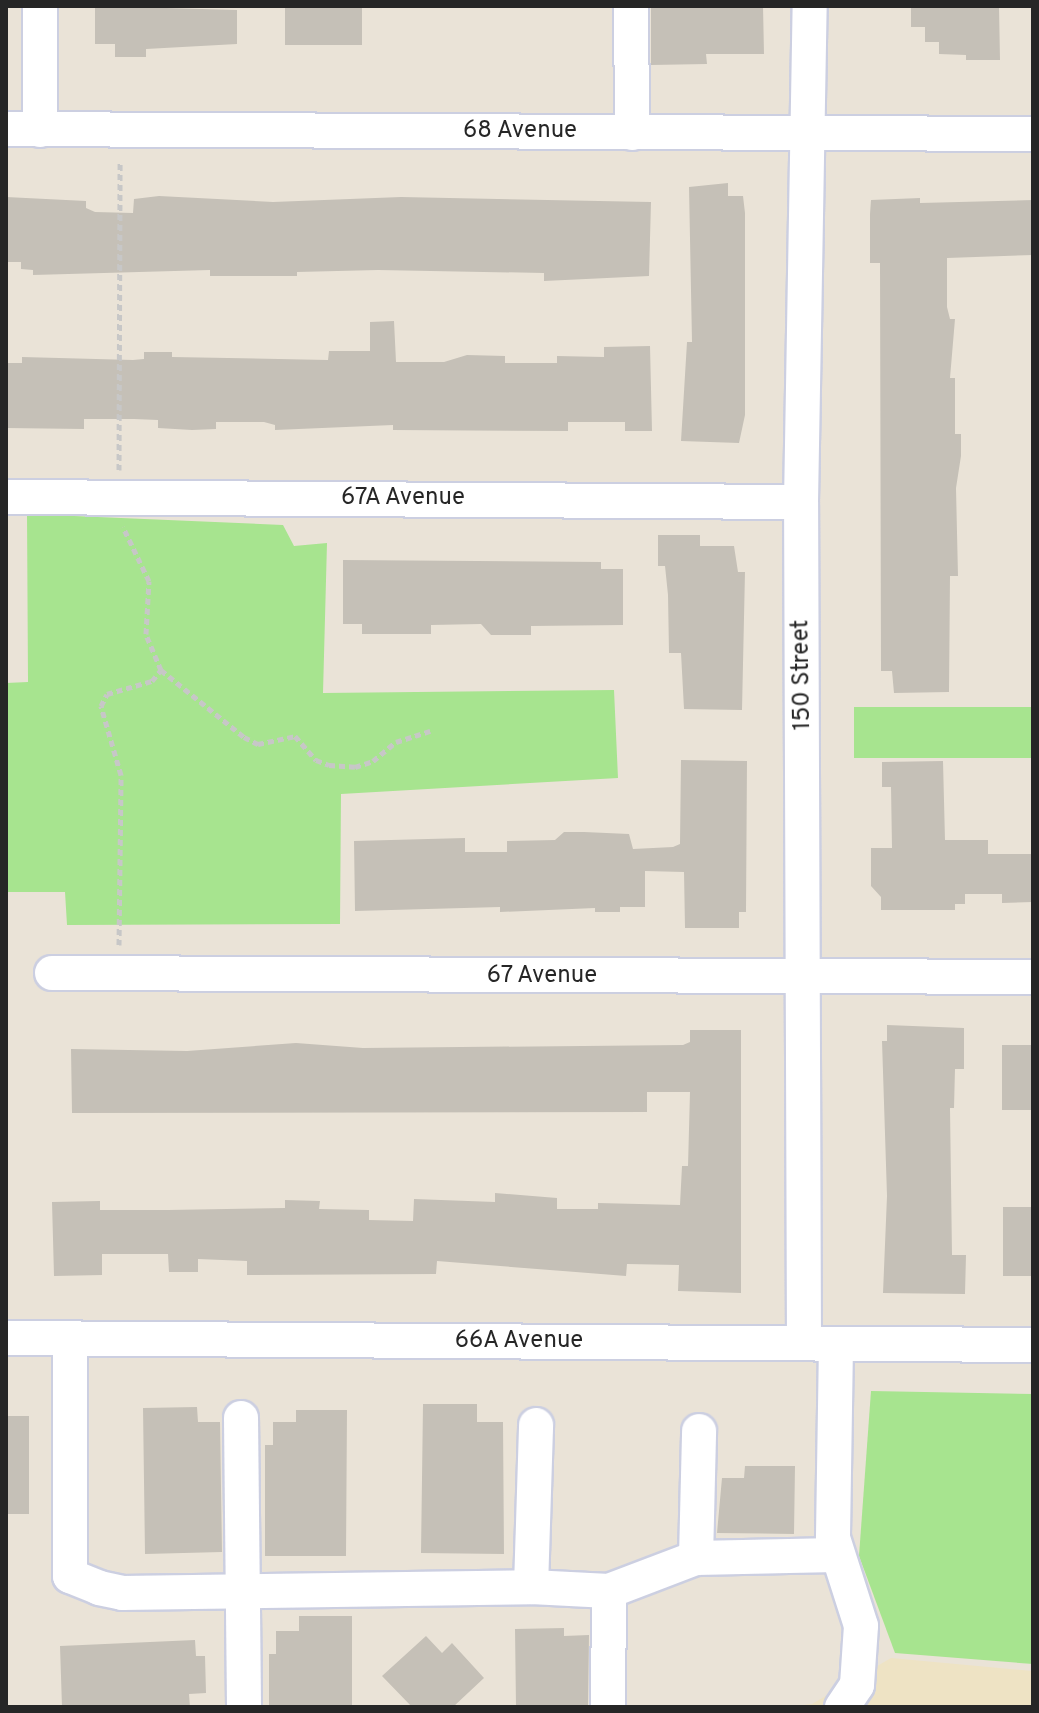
<!DOCTYPE html>
<html>
<head>
<meta charset="utf-8">
<style>
  body { margin:0 }
  #map { position:relative; width:1039px; height:1713px; overflow:hidden; background:#eae3d7; font-family:Overpass,sans-serif }
  div>[style] { position:absolute }
  [style*='--x'] { left:calc(var(--x)*1px); top:calc(var(--y)*1px); width:calc(var(--w)*1px); rotate:calc(var(--a)*1deg) }
  .education>* { inset:0; background:#eee3c4 }
  .green>* { inset:0; background:#a7e48f; transform-origin:0 0 }
  .building>* { inset:0; background:#c5c0b7; transform-origin:0 0 }
  .path>* { height:5px; margin-top:-2.5px; transform-origin:0; background:repeating-linear-gradient(90deg,#c7c7c7 0 6px,transparent 0 10px) }
  .roads { filter:drop-shadow(2px 0 #cccfe1) drop-shadow(-2px 0 #cccfe1) drop-shadow(0 2px #cccfe1) drop-shadow(0 -2px #cccfe1) }
  .minor>* { height:34px; margin:-17px; padding:0 17px; transform-origin:17px; border-radius:17px; background:#fff }
  span { translate:-50% -50%; white-space:nowrap; text-align:center; line-height:1.15; -webkit-text-stroke:6px #fff; paint-order:stroke }
  .street-label { font-size:24px; color:#262626 }
  .frame { position:absolute; inset:0; border:8px solid #262626; pointer-events:none }
</style>
</head>
<body>
<div id="map">
  <div class="education">
    <i style="clip-path:polygon(891px 1658px,1033px 1671px,1033px 1707px,784px 1707px,812px 1704px)"></i>
  </div>
  <div class="green">
    <i style="clip-path:polygon(27px 514px,283px 525px,294px 546px,327px 543px,323px 693px,614px 690px,618px 778px,341px 794px,340px 924px,67px 925px,65px 892px,6px 892px,6px 683px,28px 682px)"></i>
    <i style="left:854px;top:707px;width:179px;height:51px"></i>
    <i style="clip-path:polygon(871px 1391px,1033px 1394px,1033px 1664px,895px 1653px,859px 1556px)"></i>
  </div>
  <div class="building">
    <i style="clip-path:polygon(95px 6px,237px 10px,237px 44px,146px 49px,146px 57px,115px 57px,115px 44px,95px 44px)"></i>
    <i style="clip-path:polygon(651px 6px,763px 6px,764px 54px,706px 54px,707px 64px,651px 65px)"></i>
    <i style="clip-path:polygon(911px 6px,999px 6px,1000px 60px,966px 60px,966px 55px,939px 54px,939px 42px,925px 42px,925px 27px,911px 27px)"></i>
    <i style="left:285px;top:7px;width:77px;height:38px"></i>
    <i style="clip-path:polygon(728px 183px,728px 196px,743px 196px,745px 213px,745px 415px,739px 443px,681px 441px,687px 342px,692px 342px,689px 187px)"></i>
    <i style="clip-path:polygon(159px 196px,273px 202px,401px 197px,651px 202px,649px 276px,544px 281px,544px 273px,378px 270px,297px 272px,297px 276px,210px 276px,210px 270px,33px 275px,33px 270px,21px 269px,21px 262px,6px 262px,6px 197px,86px 201px,86px 208px,95px 212px,133px 213px,134px 199px)"></i>
    <i style="clip-path:polygon(920px 198px,920px 203px,1033px 200px,1033px 255px,947px 258px,947px 307px,950px 319px,955px 319px,950px 378px,955px 378px,955px 434px,961px 434px,961px 456px,956px 488px,958px 576px,950px 576px,949px 692px,894px 693px,892px 671px,881px 671px,880px 263px,870px 263px,870px 214px,871px 200px)"></i>
    <i style="clip-path:polygon(394px 321px,396px 362px,444px 362px,467px 355px,505px 356px,505px 363px,557px 363px,557px 356px,604px 357px,604px 347px,650px 346px,652px 431px,625px 431px,625px 422px,568px 422px,568px 431px,393px 430px,393px 425px,275px 430px,275px 425px,264px 422px,216px 422px,216px 429px,192px 430px,158px 428px,158px 420px,134px 419px,84px 419px,84px 429px,6px 428px,6px 363px,22px 363px,22px 357px,133px 360px,144px 359px,144px 352px,172px 352px,172px 357px,328px 360px,329px 351px,370px 351px,370px 322px)"></i>
    <i style="clip-path:polygon(658px 535px,700px 535px,700px 546px,734px 546px,738px 572px,745px 572px,742px 710px,684px 709px,681px 653px,669px 653px,668px 595px,665px 566px,658px 566px)"></i>
    <i style="clip-path:polygon(343px 560px,601px 562px,601px 569px,623px 569px,623px 625px,531px 626px,531px 635px,491px 635px,481px 624px,431px 625px,431px 634px,362px 634px,362px 624px,343px 624px)"></i>
    <i style="clip-path:polygon(681px 760px,747px 761px,746px 912px,739px 912px,739px 928px,685px 928px,684px 872px,645px 871px,645px 907px,620px 907px,620px 912px,595px 912px,595px 908px,500px 912px,500px 907px,355px 911px,354px 841px,465px 838px,465px 852px,507px 852px,507px 841px,555px 840px,564px 832px,584px 832px,629px 834px,633px 849px,673px 847px,680px 844px)"></i>
    <i style="clip-path:polygon(943px 761px,945px 840px,988px 840px,988px 854px,1033px 854px,1033px 902px,1002px 903px,1002px 894px,965px 894px,965px 904px,955px 904px,955px 910px,881px 910px,881px 897px,871px 886px,871px 848px,892px 848px,891px 787px,882px 787px,882px 762px)"></i>
    <i style="clip-path:polygon(887px 1025px,964px 1028px,964px 1069px,955px 1069px,954px 1108px,950px 1108px,952px 1255px,966px 1255px,965px 1294px,883px 1293px,887px 1196px,882px 1041px,887px 1041px)"></i>
    <i style="clip-path:polygon(690px 1030px,741px 1030px,741px 1293px,678px 1291px,679px 1265px,627px 1264px,626px 1276px,437px 1261px,436px 1274px,247px 1275px,247px 1261px,198px 1259px,198px 1272px,169px 1272px,168px 1254px,102px 1254px,102px 1275px,54px 1276px,52px 1202px,100px 1201px,100px 1210px,168px 1210px,285px 1208px,285px 1200px,320px 1201px,319px 1209px,369px 1210px,369px 1220px,413px 1221px,414px 1199px,495px 1202px,495px 1193px,557px 1198px,557px 1209px,598px 1209px,598px 1203px,680px 1205px,682px 1166px,688px 1166px,690px 1092px,647px 1092px,647px 1112px,72px 1113px,71px 1049px,187px 1051px,296px 1043px,363px 1048px,683px 1045px,690px 1042px)"></i>
    <i style="left:1002px;top:1045px;width:30px;height:65px"></i>
    <i style="left:1033px;top:1207px;width:69px;height:30px;rotate:90deg"></i>
    <i style="clip-path:polygon(423px 1404px,477px 1404px,477px 1422px,503px 1422px,504px 1554px,421px 1553px)"></i>
    <i style="clip-path:polygon(197px 1407px,198px 1422px,220px 1422px,222px 1552px,145px 1554px,143px 1408px)"></i>
    <i style="clip-path:polygon(296px 1410px,347px 1410px,346px 1556px,265px 1556px,265px 1445px,273px 1445px,273px 1422px,296px 1422px)"></i>
    <i style="left:6px;top:1416px;width:23px;height:98px"></i>
    <i style="clip-path:polygon(745px 1466px,795px 1466px,794px 1534px,717px 1533px,722px 1478px,744px 1478px)"></i>
    <i style="clip-path:polygon(299px 1616px,352px 1616px,352px 1707px,269px 1707px,269px 1654px,276px 1654px,276px 1631px,299px 1631px)"></i>
    <i style="clip-path:polygon(564px 1628px,564px 1636px,589px 1635px,588px 1707px,516px 1707px,515px 1629px)"></i>
    <i style="clip-path:polygon(426px 1636px,442px 1653px,452px 1643px,484px 1678px,453px 1707px,412px 1707px,382px 1676px)"></i>
    <i style="clip-path:polygon(195px 1640px,196px 1656px,205px 1656px,206px 1693px,189px 1694px,190px 1707px,62px 1707px,60px 1646px)"></i>
  </div>
  <div class="path">
    <i style="--x:119;--y:470;--w:307;--a:-89.8"></i>
    <i style="--x:161;--y:670;--w:107;--a:38.9"></i>
    <i style="--x:244;--y:737;--w:16;--a:27"></i>
    <i style="--x:258;--y:744;--w:38;--a:-12"></i>
    <i style="--x:295;--y:736;--w:32;--a:49"></i>
    <i style="--x:316;--y:760;--w:14;--a:21"></i>
    <i style="--x:329;--y:765;--w:26;--a:4"></i>
    <i style="--x:355;--y:767;--w:19;--a:-18"></i>
    <i style="--x:373;--y:761;--w:30;--a:-40"></i>
    <i style="--x:396;--y:742;--w:36;--a:-18"></i>
    <i style="--x:119;--y:945;--w:170;--a:-89.3"></i>
    <i style="--x:121;--y:775;--w:72;--a:-106.2"></i>
    <i style="--x:101;--y:706;--w:13;--a:-63"></i>
    <i style="--x:107;--y:694;--w:47;--a:-16.1"></i>
    <i style="--x:152;--y:681;--w:14;--a:-51"></i>
    <i style="--x:161;--y:670;--w:39;--a:-113"></i>
    <i style="--x:146;--y:634;--w:53;--a:-86.8"></i>
    <i style="--x:149;--y:581;--w:60;--a:-115.7"></i>
  </div>
  <div class="roads">
    <div class="minor">
      <i style="--x:40;--y:6;--w:124;--a:90"></i>
      <i style="--x:631;--y:6;--w:127;--a:89.5"></i>
      <i style="--x:6;--y:129;--w:1027;--a:0.28"></i>
      <i style="--x:6;--y:497;--w:795;--a:0.36"></i>
      <i style="--x:52;--y:973;--w:981;--a:0.23"></i>
      <i style="--x:6;--y:1338;--w:1027;--a:0.39"></i>
      <i style="--x:70;--y:1338;--w:238;--a:90"></i>
      <i style="--x:70;--y:1576;--w:31;--a:22"></i>
      <i style="--x:99;--y:1588;--w:24;--a:12"></i>
      <i style="--x:122;--y:1593;--w:409;--a:-0.8"></i>
      <i style="--x:531;--y:1587;--w:78;--a:2.9"></i>
      <i style="--x:609;--y:1591;--w:93;--a:-20.8"></i>
      <i style="--x:696;--y:1558;--w:140;--a:-1.2"></i>
      <i style="--x:804;--y:1343;--w:841;--a:-90.2"></i>
      <i style="--x:801;--y:502;--w:496;--a:-89"></i>
      <i style="--x:836;--y:1344;--w:194;--a:90.9"></i>
      <i style="--x:833;--y:1538;--w:92;--a:72.3"></i>
      <i style="--x:861;--y:1626;--w:59;--a:93.9"></i>
      <i style="--x:857;--y:1685;--w:27;--a:124"></i>
      <i style="--x:241;--y:1418;--w:289;--a:89.4"></i>
      <i style="--x:696;--y:1558;--w:127;--a:-88.6"></i>
      <i style="--x:531;--y:1587;--w:162;--a:-88.2"></i>
      <i style="--x:608;--y:1707;--w:116;--a:-89.5"></i>
    </div>
  </div>
  <div class="street-label">
    <span style="left:520px;top:132px">68 Avenue</span>
    <span style="left:403px;top:499px">67A Avenue</span>
    <span style="left:803px;top:675px;rotate:-91deg">150 Street</span>
    <span style="left:542px;top:977px">67 Avenue</span>
    <span style="left:519px;top:1342px">66A Avenue</span>
  </div>
  <div class="frame"></div>
</div>
</body>
</html>
